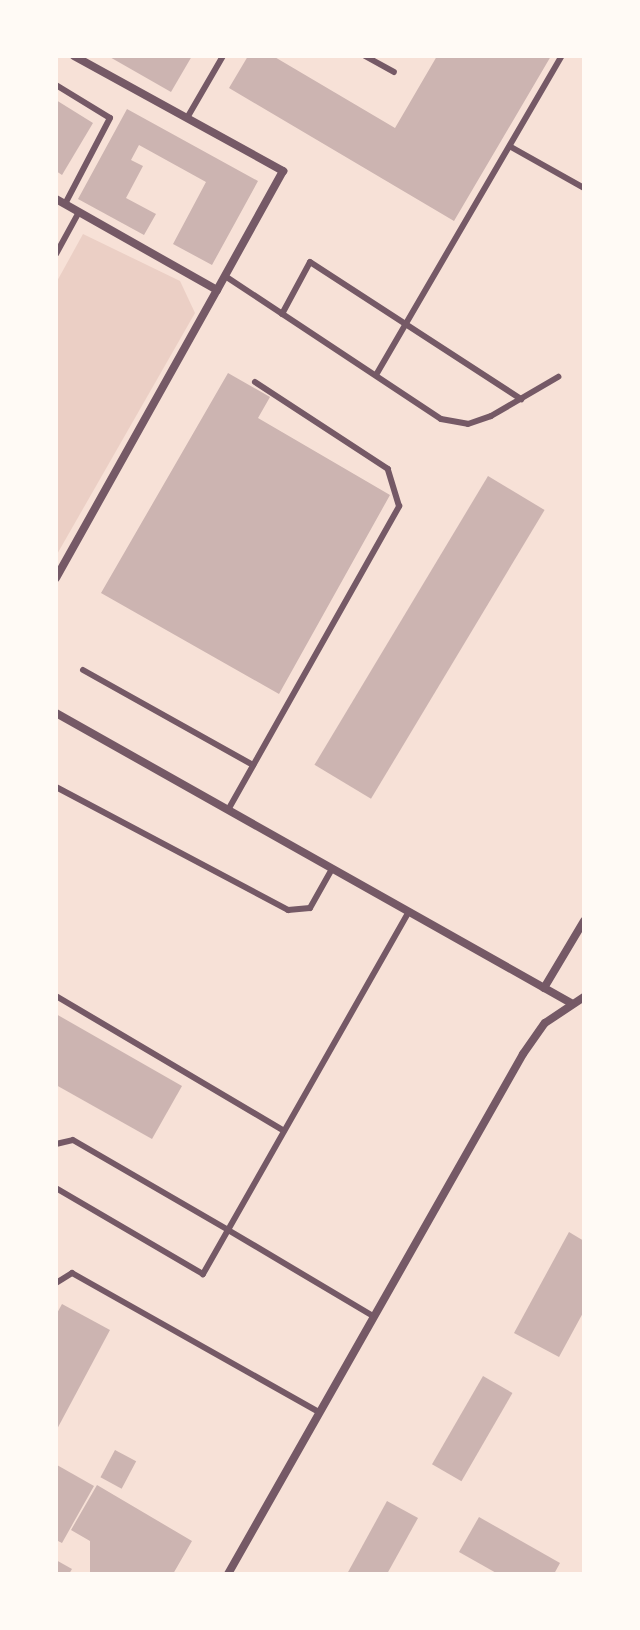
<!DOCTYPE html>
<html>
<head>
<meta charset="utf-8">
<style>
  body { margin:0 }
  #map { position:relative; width:640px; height:1630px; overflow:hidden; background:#f7e1d7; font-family:"Fira Sans Condensed",sans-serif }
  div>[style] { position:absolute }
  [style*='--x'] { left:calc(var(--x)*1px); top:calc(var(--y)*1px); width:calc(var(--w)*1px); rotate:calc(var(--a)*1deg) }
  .green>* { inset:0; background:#ebcfc5 }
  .building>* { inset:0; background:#ccb4b1; transform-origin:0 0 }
  .service>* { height:6px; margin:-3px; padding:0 3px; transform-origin:3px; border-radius:3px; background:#755966 }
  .minor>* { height:8px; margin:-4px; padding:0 4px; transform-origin:4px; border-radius:4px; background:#755966 }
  span { translate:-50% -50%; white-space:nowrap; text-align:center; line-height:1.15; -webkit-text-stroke:8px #fffaf5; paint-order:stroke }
  .frame { position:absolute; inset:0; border:58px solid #fffaf5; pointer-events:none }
</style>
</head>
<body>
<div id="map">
  <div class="green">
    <i style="clip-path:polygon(83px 234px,180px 281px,195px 313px,56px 556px,56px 283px)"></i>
  </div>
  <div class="building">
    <i style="clip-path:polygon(108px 56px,192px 56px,171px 92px)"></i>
    <i style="clip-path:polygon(248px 56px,273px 56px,395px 128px,437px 56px,551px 56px,454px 221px,229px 88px)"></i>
    <i style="clip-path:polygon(56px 100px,93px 123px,62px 175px,56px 171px)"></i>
    <i style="clip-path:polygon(127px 109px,258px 181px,212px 265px,173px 244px,206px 182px,139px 145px,131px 160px,143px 166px,126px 198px,156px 214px,144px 235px,78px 199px)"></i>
    <i style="clip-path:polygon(228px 373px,270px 397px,258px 418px,390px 495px,279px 694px,101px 593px)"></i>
    <i style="left:488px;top:476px;width:66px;height:337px;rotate:31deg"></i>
    <i style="clip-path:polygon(56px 1014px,182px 1086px,152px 1139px,56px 1085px)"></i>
    <i style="clip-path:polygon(569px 1232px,584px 1241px,584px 1311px,559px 1357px,514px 1333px)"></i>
    <i style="clip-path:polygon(62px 1304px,110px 1330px,56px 1431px,56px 1315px)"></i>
    <i style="left:483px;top:1376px;width:34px;height:102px;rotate:30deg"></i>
    <i style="left:115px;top:1450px;width:24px;height:31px;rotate:28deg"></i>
    <i style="clip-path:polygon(57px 1465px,94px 1486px,62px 1543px,56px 1540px)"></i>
    <i style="clip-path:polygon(97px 1485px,192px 1541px,173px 1574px,90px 1574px,90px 1541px,71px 1530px)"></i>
    <i style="clip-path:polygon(387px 1501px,418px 1518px,387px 1574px,347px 1574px)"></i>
    <i style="clip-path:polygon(479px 1517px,560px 1563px,554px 1574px,498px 1574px,459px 1552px)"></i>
    <i style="clip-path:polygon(56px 1560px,72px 1569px,69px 1574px,56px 1574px)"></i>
  </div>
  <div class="service">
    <i style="--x:365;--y:56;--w:33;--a:29"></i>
    <i style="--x:56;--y:85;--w:63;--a:31.4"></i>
    <i style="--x:110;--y:118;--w:97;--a:117.6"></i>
    <i style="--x:187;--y:118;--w:72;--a:-59.9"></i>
    <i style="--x:511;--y:147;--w:84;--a:29.3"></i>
    <i style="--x:56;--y:254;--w:48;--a:-61.3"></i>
    <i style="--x:225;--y:276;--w:259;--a:33.5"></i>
    <i style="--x:441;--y:419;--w:27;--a:10"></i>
    <i style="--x:468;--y:424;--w:24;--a:-19"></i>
    <i style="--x:491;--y:416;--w:78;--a:-30.2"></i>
    <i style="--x:282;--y:314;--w:59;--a:-61.7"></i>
    <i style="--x:310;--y:262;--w:252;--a:33"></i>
    <i style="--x:376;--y:375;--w:369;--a:-59.8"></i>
    <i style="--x:83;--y:670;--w:195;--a:29.2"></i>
    <i style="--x:56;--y:787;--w:263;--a:27.9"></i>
    <i style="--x:288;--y:910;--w:22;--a:-5"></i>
    <i style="--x:310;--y:908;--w:45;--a:-60.6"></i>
    <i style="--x:228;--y:810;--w:349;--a:-60.6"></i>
    <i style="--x:399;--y:506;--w:39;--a:-107"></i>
    <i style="--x:388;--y:469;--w:159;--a:-146.8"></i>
    <i style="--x:56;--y:996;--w:264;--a:30.6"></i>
    <i style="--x:56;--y:1144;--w:17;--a:-13"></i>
    <i style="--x:73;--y:1140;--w:179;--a:30.1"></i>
    <i style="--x:228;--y:1230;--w:51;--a:119.6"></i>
    <i style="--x:203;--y:1274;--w:170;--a:-149.7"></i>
    <i style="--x:56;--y:1283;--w:19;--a:-32"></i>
    <i style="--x:72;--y:1273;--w:283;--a:29.4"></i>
    <i style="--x:373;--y:1316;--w:169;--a:-149.3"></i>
    <i style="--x:228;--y:1230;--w:366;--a:-60.4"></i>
  </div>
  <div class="minor">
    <i style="--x:74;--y:56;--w:239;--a:28.8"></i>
    <i style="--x:283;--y:171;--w:136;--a:119"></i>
    <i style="--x:56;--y:199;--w:185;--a:29.5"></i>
    <i style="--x:217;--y:290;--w:330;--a:119.2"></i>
    <i style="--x:56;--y:713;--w:591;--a:29.38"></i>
    <i style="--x:544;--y:988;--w:78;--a:-59.2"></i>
    <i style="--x:228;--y:1574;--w:598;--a:-60.43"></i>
    <i style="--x:523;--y:1054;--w:38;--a:-55"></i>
    <i style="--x:545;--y:1023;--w:47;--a:-33.7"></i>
  </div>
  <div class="frame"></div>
</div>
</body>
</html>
